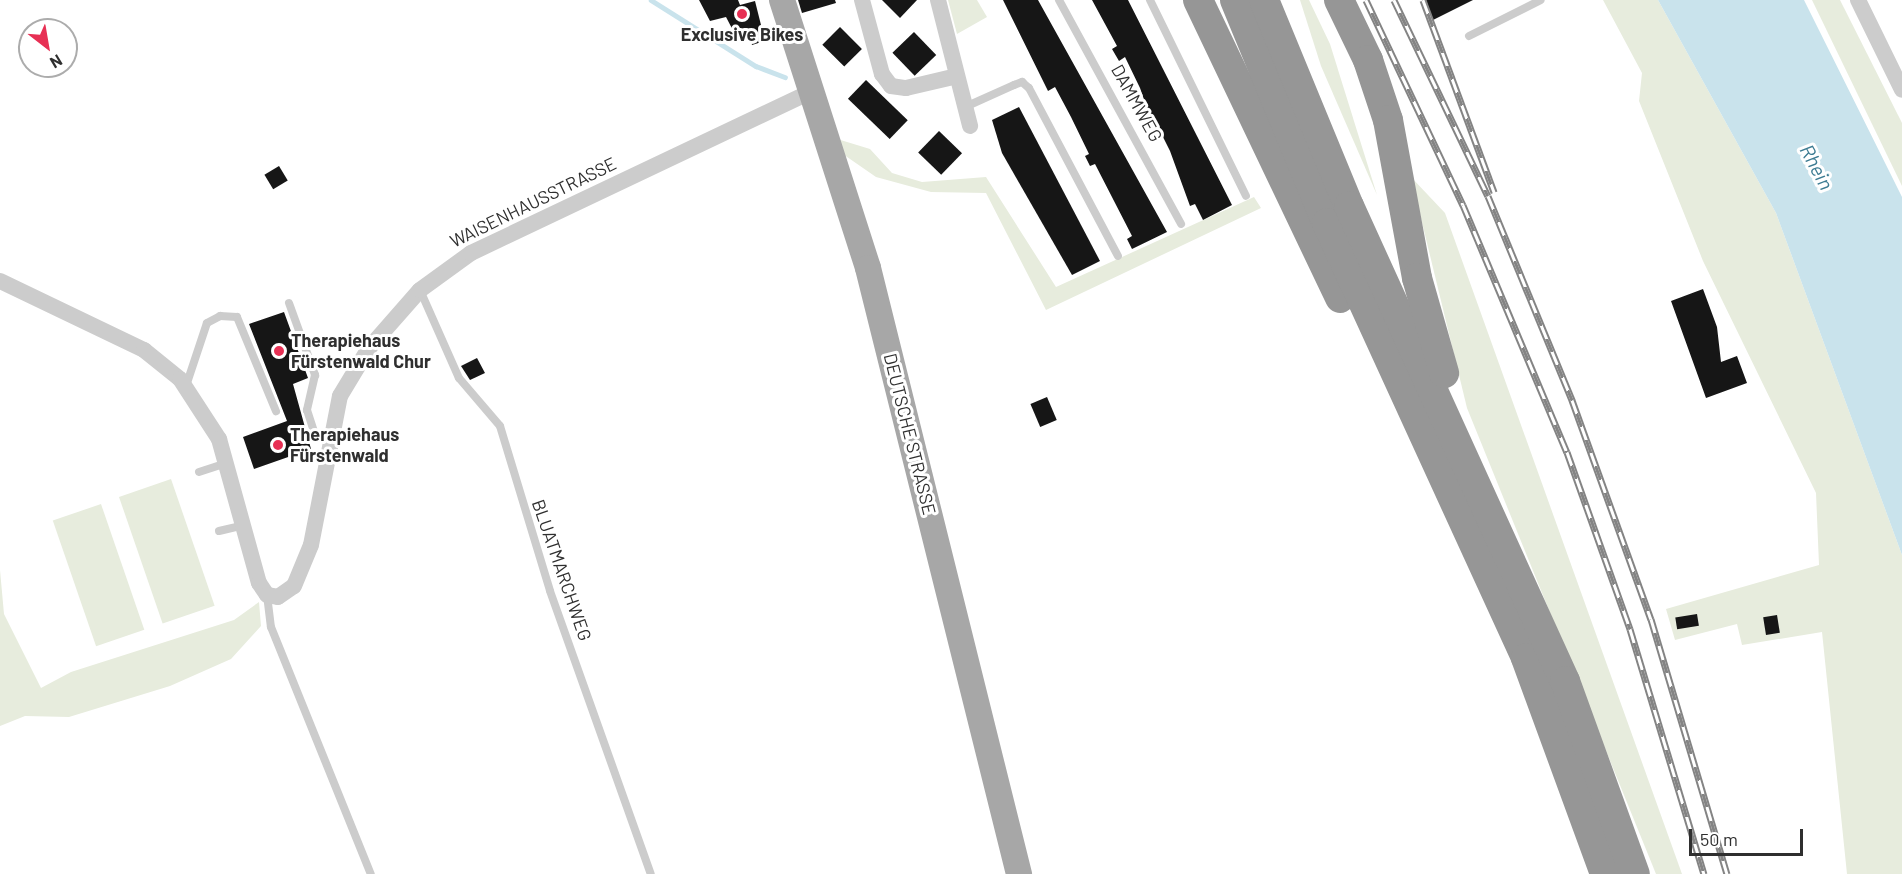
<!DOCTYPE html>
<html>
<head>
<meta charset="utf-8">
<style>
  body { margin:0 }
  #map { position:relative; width:1902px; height:874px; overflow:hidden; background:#fff; font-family:Barlow,sans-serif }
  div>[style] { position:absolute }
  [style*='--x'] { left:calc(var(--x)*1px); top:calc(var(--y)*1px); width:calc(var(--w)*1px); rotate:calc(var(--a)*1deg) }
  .green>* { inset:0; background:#e7ecdd; transform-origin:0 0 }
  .water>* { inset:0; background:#c9e3ec }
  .stream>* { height:4.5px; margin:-2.25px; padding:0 2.25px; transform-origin:2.25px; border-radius:2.25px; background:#c9e3ec }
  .building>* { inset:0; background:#161616; transform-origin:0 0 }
  .service>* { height:8px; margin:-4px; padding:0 4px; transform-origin:4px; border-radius:4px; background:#ccc }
  .minor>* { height:16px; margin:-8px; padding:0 8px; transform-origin:8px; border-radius:8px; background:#ccc }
  .primary>* { height:26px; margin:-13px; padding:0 13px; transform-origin:13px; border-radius:13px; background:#a7a7a7 }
  .motorway>* { height:30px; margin:-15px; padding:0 15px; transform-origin:15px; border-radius:15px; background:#969696 }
  .rail>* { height:7px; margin-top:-3.5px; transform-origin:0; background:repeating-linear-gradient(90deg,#fff 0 14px,#848484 0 28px); box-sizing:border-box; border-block:2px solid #848484 }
  .dots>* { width:16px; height:16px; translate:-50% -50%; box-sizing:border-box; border:3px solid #fff; border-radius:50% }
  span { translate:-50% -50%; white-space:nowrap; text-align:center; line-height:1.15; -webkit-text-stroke:6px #fff; paint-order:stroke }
  .poi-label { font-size:18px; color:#2f2f2f; font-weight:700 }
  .left { translate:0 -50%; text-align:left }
  .street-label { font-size:18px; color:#2f2f2f }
  .water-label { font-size:20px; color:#3c7b92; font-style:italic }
  .north { position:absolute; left:18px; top:18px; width:60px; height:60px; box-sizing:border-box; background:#fff; border:2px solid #acacac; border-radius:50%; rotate:149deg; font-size:16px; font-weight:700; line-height:24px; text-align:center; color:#2f2f2f }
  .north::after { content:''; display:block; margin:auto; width:21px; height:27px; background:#e73054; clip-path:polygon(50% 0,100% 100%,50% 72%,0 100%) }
  .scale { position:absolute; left:1689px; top:829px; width:114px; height:27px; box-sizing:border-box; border:3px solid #2f2f2f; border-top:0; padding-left:8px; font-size:18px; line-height:21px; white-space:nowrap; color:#2f2f2f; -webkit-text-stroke:4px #fff; paint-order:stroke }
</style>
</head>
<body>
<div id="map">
  <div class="green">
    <i style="clip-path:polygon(948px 0,977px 0,987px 17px,957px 34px)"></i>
    <i style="clip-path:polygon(1300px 0,1309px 0,1330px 44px,1377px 195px,1321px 66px)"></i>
    <i style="clip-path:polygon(1603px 0,1658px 0,1776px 213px,1902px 555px,1902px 874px,1847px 874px,1822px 632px,1742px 645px,1737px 624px,1675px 640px,1666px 609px,1819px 565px,1816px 493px,1703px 261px,1639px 101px,1642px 73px)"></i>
    <i style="clip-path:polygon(1812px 0,1840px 0,1902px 123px,1902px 186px)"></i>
    <i style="clip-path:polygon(834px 138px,870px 149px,892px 173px,922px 182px,986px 177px,1056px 287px,1254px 197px,1261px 208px,1046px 310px,986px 193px,931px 192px,876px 177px,837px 150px)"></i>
    <i style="clip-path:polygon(1411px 177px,1445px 213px,1682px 874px,1656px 874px,1467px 408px)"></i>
    <i style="left:171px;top:479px;width:134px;height:55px;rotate:71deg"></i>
    <i style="left:101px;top:504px;width:133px;height:51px;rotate:71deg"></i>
    <i style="clip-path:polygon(0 570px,4px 614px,41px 688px,71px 672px,234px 620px,259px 602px,261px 626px,231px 659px,170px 686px,69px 717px,25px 716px,0 726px)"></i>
  </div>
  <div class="water">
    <i style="clip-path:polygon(1658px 0,1804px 0,1902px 197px,1902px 555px,1776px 213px)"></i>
  </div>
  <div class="stream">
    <i style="--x:651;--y:0;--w:124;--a:32.2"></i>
    <i style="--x:756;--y:66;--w:31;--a:21"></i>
  </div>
  <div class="building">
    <i style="clip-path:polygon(699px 0,738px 0,740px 5px,755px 1px,765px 41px,752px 45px,750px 37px,738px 40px,726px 17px,710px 21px)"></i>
    <i style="clip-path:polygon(798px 0,835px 0,836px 3px,802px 13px)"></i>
    <i style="clip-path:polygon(882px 0,917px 0,900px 18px)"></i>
    <i style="clip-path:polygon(1003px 0,1038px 0,1167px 232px,1132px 249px,1127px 239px,1132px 236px,1095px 164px,1090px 166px,1085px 156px,1089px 154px,1071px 117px,1055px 87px,1048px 91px)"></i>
    <i style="clip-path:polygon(1092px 0,1128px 0,1232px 205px,1203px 220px,1195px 204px,1190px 206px,1170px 151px,1162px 135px,1157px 137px,1140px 88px,1125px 57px,1119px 61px,1112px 49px,1117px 46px)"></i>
    <i style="clip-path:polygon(1426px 0,1473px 0,1433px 20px)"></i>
    <i style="left:840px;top:27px;width:31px;height:25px;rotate:45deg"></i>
    <i style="left:914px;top:32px;width:32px;height:30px;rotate:46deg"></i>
    <i style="left:866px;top:80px;width:58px;height:26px;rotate:44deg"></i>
    <i style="clip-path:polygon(1019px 107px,1100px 261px,1072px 275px,1002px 153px,992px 120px)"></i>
    <i style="left:939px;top:131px;width:32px;height:30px;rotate:44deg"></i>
    <i style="left:279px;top:166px;width:17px;height:17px;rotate:59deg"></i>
    <i style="clip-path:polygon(1703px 289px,1717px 327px,1721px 362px,1737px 356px,1747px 383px,1706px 398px,1671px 301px)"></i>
    <i style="clip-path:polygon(284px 312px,308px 378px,293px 384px,311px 449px,254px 469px,243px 437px,287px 421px,249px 324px)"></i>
    <i style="clip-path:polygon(477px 358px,485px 373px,470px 380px,461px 366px)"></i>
    <i style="left:1047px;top:397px;width:25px;height:18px;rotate:67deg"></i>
    <i style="left:1697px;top:614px;width:12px;height:22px;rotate:81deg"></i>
    <i style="left:1777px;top:615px;width:18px;height:14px;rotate:81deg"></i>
  </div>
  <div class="service">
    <i style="--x:1059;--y:0;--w:255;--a:61.4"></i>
    <i style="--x:1150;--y:0;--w:218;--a:63.9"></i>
    <i style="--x:1469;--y:36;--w:80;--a:-26.6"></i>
    <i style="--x:965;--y:107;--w:54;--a:-24.2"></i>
    <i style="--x:1014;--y:85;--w:9;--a:-21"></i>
    <i style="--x:1022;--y:82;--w:9;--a:41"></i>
    <i style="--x:1029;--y:88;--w:190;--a:62.1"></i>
    <i style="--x:420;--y:290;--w:96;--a:66.1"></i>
    <i style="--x:459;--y:378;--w:63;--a:49.5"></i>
    <i style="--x:500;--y:426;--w:172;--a:73.1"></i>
    <i style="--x:550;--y:591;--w:300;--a:70.4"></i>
    <i style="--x:289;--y:303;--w:77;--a:70.1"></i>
    <i style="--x:315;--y:375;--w:36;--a:103"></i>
    <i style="--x:307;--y:410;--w:25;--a:72"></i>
    <i style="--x:315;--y:434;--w:15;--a:4"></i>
    <i style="--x:186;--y:386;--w:66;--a:-71.6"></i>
    <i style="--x:207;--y:323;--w:15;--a:-28"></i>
    <i style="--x:220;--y:316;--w:17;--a:3"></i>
    <i style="--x:237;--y:317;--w:102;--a:67.5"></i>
    <i style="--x:199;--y:472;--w:29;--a:-18"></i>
    <i style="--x:219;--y:531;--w:27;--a:-13"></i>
    <i style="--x:267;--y:595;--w:32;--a:83"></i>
    <i style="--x:271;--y:627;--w:266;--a:68"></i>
  </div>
  <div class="minor">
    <i style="--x:862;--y:0;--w:77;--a:74.9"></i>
    <i style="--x:882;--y:74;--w:15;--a:53"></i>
    <i style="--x:891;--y:86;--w:15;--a:8"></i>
    <i style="--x:906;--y:88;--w:52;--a:-13.2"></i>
    <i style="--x:938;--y:0;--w:130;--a:75.7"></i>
    <i style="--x:1858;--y:0;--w:100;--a:63.9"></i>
    <i style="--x:0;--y:281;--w:160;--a:25.6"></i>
    <i style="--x:144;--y:350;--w:46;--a:38.9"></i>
    <i style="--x:180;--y:379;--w:72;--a:57"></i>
    <i style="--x:219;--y:439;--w:149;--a:74.5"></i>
    <i style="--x:259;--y:583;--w:14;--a:56"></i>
    <i style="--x:267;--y:595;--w:11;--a:10"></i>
    <i style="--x:278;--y:597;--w:19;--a:-35"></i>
    <i style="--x:294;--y:586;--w:44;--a:-67.5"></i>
    <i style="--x:311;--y:545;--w:152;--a:-79"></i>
    <i style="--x:340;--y:396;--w:56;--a:-58.9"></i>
    <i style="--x:369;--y:348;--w:77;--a:-48.7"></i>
    <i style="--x:420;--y:290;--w:63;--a:-36"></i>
    <i style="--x:471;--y:253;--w:375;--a:-25.4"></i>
  </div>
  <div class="primary">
    <i style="--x:782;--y:0;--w:281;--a:72.2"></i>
    <i style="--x:868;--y:268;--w:625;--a:76.01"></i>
  </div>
  <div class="motorway">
    <i style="--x:1198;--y:0;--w:330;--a:64.5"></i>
    <i style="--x:1235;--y:0;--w:241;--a:67.6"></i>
    <i style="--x:1327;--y:223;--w:478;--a:65.4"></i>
    <i style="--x:1526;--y:658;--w:230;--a:69.9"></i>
    <i style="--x:1264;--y:0;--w:223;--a:67.6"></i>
    <i style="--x:1349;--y:206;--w:522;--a:65.55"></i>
    <i style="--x:1565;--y:681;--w:205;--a:70.1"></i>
    <i style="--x:1339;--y:0;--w:67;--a:64.2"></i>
    <i style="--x:1368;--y:60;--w:63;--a:71.6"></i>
    <i style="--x:1388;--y:120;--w:161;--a:79.6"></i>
    <i style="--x:1417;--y:278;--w:99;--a:74.1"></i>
  </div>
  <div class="rail">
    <i style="--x:1366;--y:0;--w:227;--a:64.7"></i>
    <i style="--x:1463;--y:205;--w:268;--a:67.2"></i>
    <i style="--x:1567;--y:452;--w:188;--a:70.4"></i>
    <i style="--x:1630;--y:629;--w:256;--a:73.2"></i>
    <i style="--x:1394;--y:0;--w:217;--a:64.4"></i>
    <i style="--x:1488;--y:196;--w:221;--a:67.6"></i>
    <i style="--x:1572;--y:400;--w:233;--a:70.2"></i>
    <i style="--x:1651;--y:619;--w:266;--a:73.4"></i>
    <i style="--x:1423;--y:0;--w:205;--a:69.7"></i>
  </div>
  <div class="dots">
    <i style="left:742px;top:14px;background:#e73054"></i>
    <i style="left:279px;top:351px;background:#e73054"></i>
    <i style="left:278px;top:445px;background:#e73054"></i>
  </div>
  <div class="poi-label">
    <span style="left:742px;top:34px">Exclusive Bikes</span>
    <span class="left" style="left:291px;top:351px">Therapiehaus<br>Fürstenwald Chur</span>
    <span class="left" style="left:290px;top:445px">Therapiehaus<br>Fürstenwald</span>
  </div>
  <div class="street-label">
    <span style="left:1137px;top:103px;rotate:61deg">DAMMWEG</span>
    <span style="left:533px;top:202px;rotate:-26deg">WAISENHAUSSTRASSE</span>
    <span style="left:910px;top:434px;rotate:76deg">DEUTSCHE STRASSE</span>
    <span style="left:562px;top:570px;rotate:71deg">BLUATMARCHWEG</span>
  </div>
  <div class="water-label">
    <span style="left:1817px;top:167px;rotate:62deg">Rhein</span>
  </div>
  <div class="north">N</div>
  <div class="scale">50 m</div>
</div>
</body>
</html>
